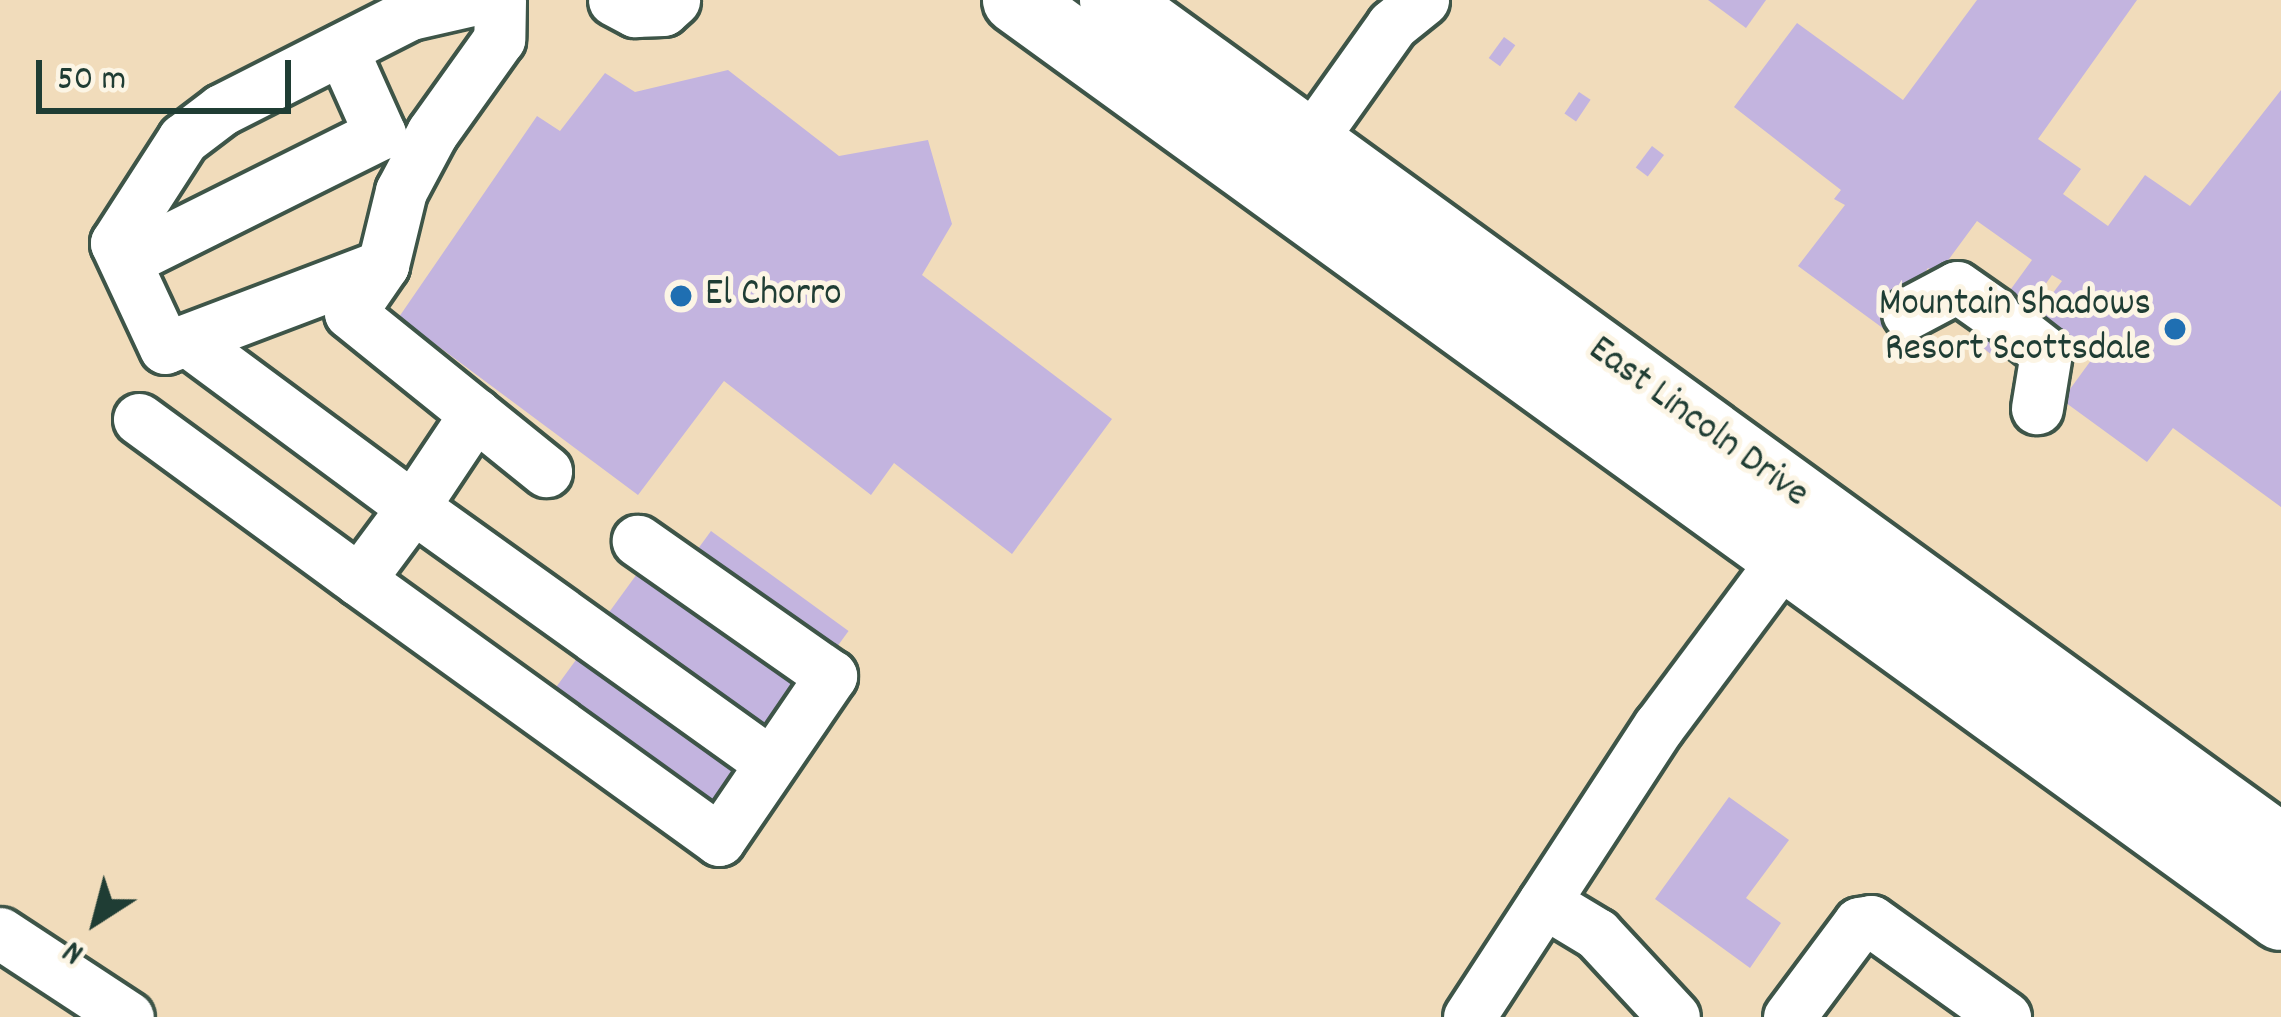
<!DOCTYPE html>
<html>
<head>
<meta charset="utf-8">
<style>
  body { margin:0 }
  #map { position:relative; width:2281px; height:1017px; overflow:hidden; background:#f1dcbb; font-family:Dekko,sans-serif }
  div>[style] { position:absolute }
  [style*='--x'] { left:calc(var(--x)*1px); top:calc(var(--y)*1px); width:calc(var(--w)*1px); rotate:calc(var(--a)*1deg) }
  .building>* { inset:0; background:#c3b4df; transform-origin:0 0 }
  .roads { filter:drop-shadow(3px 0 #3e5548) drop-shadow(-3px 0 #3e5548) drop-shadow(0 3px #3e5548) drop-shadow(0 -3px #3e5548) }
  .minor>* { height:51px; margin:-25.5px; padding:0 25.5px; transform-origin:25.5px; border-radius:25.5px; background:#fff }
  .major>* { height:66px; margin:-33px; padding:0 33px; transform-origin:33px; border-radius:33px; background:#fff }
  .dots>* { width:33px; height:33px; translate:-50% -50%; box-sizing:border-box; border:6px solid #fcf5e5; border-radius:50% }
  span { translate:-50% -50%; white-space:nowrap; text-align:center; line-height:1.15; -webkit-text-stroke:10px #fcf5e5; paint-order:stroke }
  .poi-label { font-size:39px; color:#1f3d34 }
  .left { translate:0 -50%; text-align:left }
  .right { translate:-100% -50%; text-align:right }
  .street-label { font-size:39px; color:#1f3d34 }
  .north { position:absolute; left:36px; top:861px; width:120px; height:120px; -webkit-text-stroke:9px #fcf5e5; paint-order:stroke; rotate:216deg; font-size:33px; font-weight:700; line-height:48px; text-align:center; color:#1f3d34 }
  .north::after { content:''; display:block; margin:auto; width:42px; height:54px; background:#1f3d34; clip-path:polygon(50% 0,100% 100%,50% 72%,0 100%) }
  .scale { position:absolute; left:36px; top:60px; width:255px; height:54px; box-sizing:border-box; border:6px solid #1f3d34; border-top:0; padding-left:15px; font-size:36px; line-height:42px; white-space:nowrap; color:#1f3d34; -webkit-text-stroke:9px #fcf5e5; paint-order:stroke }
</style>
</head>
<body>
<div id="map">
  <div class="building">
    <i style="clip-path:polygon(1708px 0,1766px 0,1746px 28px)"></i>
    <i style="clip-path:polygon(1977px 0,2137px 0,2038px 139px,2081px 169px,2063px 194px,2108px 226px,2145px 175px,2190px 206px,2281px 90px,2281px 507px,2173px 428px,2147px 462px,2062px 400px,2092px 359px,2034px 318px,2062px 281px,2052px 275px,1994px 357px,1974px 340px,2032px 260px,1977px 221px,1938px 274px,1928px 268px,1884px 329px,1798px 266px,1845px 205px,1834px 199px,1841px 190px,1734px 107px,1797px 23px,1903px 100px)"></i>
    <i style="left:1504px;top:37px;width:14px;height:26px;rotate:36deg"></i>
    <i style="clip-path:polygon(728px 70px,839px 156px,928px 140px,952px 224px,922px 275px,1112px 419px,1012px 554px,894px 463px,871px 495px,724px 381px,638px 495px,399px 317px,537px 116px,560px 131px,605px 73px,635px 92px)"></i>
    <i style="left:1579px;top:92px;width:14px;height:26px;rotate:34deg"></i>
    <i style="left:1652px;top:146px;width:15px;height:27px;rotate:37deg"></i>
    <i style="left:711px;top:531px;width:170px;height:31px;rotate:36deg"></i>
    <i style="left:642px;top:567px;width:204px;height:56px;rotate:36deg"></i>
    <i style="left:589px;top:642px;width:204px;height:57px;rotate:36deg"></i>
    <i style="clip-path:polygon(1729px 797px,1789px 840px,1746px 898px,1781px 923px,1750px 968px,1655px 899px)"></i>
  </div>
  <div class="roads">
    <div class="minor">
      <i style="--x:500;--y:0;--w:39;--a:91"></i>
      <i style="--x:499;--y:39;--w:115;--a:125.5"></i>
      <i style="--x:432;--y:133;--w:66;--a:118.1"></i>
      <i style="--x:401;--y:191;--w:76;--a:103.7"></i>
      <i style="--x:383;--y:265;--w:58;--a:124.5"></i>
      <i style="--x:350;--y:313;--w:252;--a:38.9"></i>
      <i style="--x:614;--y:0;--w:24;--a:28"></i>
      <i style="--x:635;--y:11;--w:28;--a:-2"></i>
      <i style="--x:663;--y:10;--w:15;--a:-42"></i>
      <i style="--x:1287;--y:173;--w:181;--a:-54.6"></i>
      <i style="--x:1392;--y:25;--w:40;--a:-39"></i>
      <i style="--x:125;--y:261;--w:285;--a:-26.5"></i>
      <i style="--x:380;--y:134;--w:93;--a:-114.1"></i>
      <i style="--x:383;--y:265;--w:233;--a:159.2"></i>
      <i style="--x:165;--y:348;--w:116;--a:-115"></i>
      <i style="--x:116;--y:243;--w:124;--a:-57.2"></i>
      <i style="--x:183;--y:139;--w:48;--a:-37.3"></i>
      <i style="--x:221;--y:110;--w:212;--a:-26.9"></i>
      <i style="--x:410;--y:14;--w:64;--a:-12.7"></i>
      <i style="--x:1908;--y:313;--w:55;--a:-28"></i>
      <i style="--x:1957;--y:287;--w:45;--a:35.1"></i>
      <i style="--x:2015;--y:329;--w:39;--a:38"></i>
      <i style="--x:2046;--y:353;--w:56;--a:99.3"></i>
      <i style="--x:187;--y:340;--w:281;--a:36.5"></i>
      <i style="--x:413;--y:507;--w:112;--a:-56.3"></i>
      <i style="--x:139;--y:419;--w:273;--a:36.2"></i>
      <i style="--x:359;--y:580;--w:91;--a:-53.5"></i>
      <i style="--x:413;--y:507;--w:438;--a:35.6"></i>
      <i style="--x:359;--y:580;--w:444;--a:35.8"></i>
      <i style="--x:719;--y:840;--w:199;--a:-55.7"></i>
      <i style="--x:831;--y:676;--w:236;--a:-145"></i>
      <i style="--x:1544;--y:902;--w:62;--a:31.1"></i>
      <i style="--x:1597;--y:934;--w:113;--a:47.1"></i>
      <i style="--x:0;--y:933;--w:153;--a:33.3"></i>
      <i style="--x:1469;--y:1017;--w:348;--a:-56.9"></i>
      <i style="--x:1659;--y:726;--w:214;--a:-53.3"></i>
      <i style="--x:1789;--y:1017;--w:117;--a:-53.3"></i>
      <i style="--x:1859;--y:923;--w:12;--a:-9"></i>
      <i style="--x:1871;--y:921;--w:165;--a:35.6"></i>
    </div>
    <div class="major">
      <i style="--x:1016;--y:0;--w:1562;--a:35.94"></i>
      <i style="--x:1113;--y:0;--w:1443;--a:35.98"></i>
    </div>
  </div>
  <div class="dots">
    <i style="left:681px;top:296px;background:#1f6fb2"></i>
    <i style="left:2175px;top:329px;background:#1f6fb2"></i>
  </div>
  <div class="poi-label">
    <span class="left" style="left:705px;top:296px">El Chorro</span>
    <span class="right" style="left:2151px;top:329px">Mountain Shadows<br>Resort Scottsdale</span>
  </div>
  <div class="street-label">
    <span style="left:1697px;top:424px;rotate:36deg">East Lincoln Drive</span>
  </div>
  <div class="north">N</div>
  <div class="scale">50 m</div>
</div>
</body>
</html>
